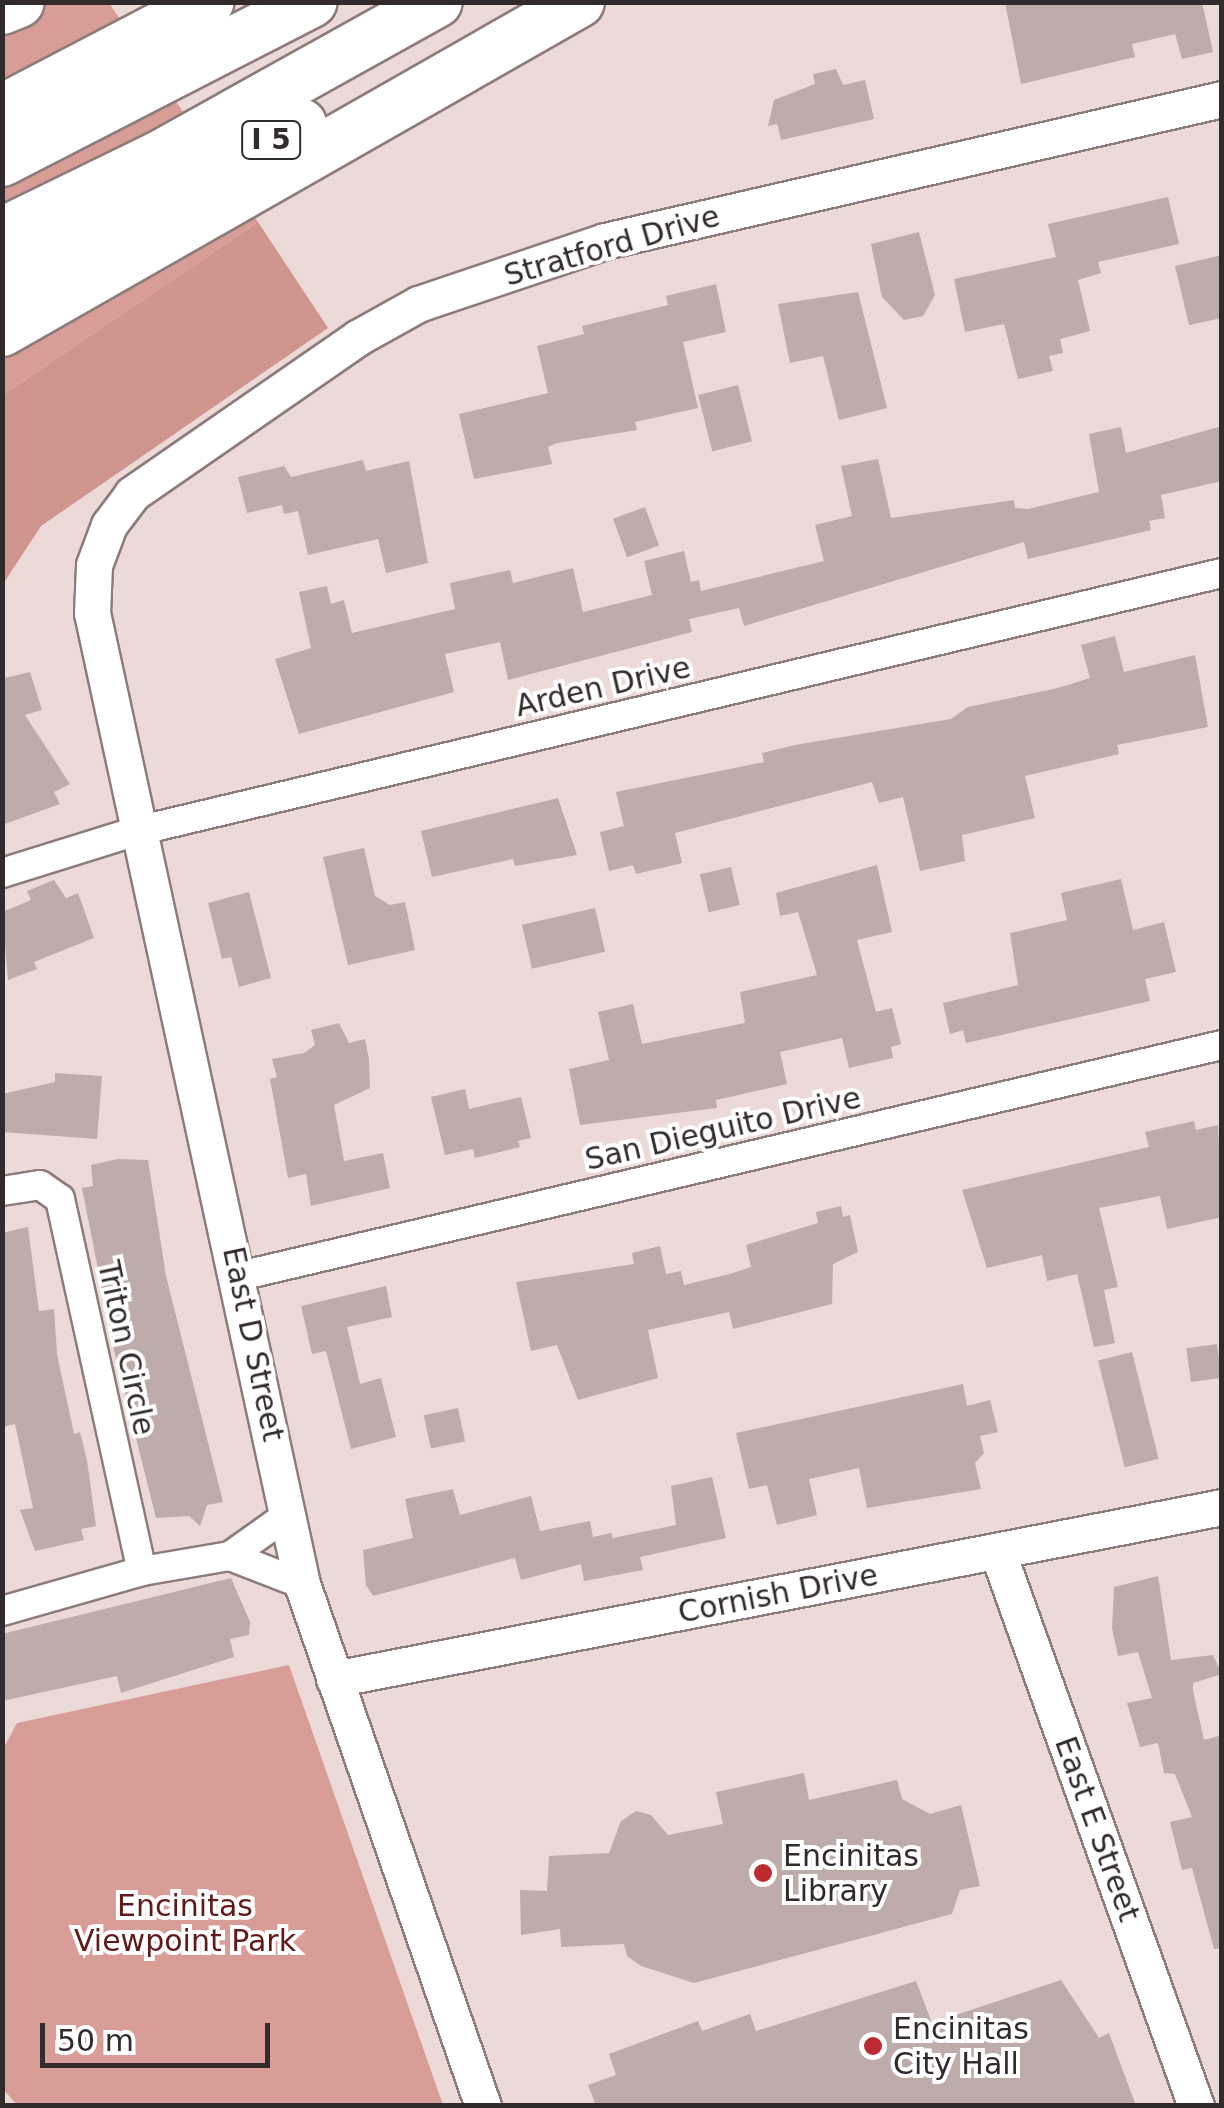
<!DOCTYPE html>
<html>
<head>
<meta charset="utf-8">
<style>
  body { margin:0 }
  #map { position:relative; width:1224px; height:2108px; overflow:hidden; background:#ecdad8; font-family:"DejaVu Sans",sans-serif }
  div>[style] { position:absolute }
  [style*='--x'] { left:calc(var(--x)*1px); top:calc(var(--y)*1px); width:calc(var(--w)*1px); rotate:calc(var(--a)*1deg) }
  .green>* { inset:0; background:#d99d98 }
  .forest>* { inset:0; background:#d19590 }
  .building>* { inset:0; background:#bdacaa; transform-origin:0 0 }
  .roads { filter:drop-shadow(2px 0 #8c7c7a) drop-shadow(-2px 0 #8c7c7a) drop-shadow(0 2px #8c7c7a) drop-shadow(0 -2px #8c7c7a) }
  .minor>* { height:28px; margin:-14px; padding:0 14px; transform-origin:14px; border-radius:14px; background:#fff }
  .tertiary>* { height:35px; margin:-17.5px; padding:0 17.5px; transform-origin:17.5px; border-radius:17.5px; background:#fff }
  .motorway>* { height:50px; margin:-25px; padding:0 25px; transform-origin:25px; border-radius:25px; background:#fff }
  .dots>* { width:28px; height:28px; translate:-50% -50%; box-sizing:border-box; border:5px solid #fff; border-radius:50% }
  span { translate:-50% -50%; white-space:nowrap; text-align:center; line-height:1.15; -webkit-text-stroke:8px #fff; paint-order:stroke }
  .shield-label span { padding:2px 8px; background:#fff; border:2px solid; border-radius:8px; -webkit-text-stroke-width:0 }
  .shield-label { font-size:28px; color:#322b2b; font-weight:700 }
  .street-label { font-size:30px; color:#322b2b }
  .poi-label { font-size:30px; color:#322b2b }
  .left { translate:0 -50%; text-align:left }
  .park-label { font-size:30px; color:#61191a }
  .frame { position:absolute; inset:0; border:5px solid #322b2b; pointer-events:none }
  .scale { position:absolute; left:40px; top:2023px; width:230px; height:45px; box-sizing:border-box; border:5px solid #322b2b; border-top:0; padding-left:12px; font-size:30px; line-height:35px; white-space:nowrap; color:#322b2b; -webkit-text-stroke:8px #fff; paint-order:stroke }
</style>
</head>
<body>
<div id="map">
  <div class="green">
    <i style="clip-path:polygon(3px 3px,109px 3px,258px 222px,3px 395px)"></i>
    <i style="clip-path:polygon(289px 1665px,443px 2105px,17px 2105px,2px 2088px,2px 1751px,17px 1723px)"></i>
  </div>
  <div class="forest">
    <i style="clip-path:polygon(258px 222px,328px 328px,41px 526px,3px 584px,3px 395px)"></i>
  </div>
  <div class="building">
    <i style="clip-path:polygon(1005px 2px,1202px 2px,1213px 52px,1182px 59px,1175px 34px,1132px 44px,1135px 57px,1021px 84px)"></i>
    <i style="clip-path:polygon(836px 69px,843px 85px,865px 80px,874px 119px,781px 140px,777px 124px,768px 126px,774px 100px,815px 84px,813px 74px)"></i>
    <i style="clip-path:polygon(1168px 197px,1179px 244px,1098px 262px,1101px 273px,1078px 280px,1090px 331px,1060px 339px,1063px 353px,1049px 356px,1053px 371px,1018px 379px,1004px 324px,965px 332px,954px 279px,1056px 257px,1048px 224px)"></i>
    <i style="clip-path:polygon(919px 232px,935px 295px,923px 316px,904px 320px,882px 297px,871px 244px)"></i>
    <i style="clip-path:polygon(1222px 255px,1222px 318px,1189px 325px,1175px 266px)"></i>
    <i style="clip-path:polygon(716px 284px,726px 332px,683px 342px,698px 408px,635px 422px,637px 430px,557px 443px,548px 447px,552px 464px,474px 479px,459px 414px,548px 393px,537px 346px,584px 334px,582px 326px,668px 305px,666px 296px)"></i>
    <i style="clip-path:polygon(858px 292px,887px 408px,839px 420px,823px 356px,790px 363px,778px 304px)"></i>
    <i style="left:738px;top:385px;width:58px;height:41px;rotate:76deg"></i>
    <i style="clip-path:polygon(1222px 426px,1222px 481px,1161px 495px,1165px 518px,1149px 521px,1151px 530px,1028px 559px,1024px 542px,744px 626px,739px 608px,689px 619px,692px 632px,508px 680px,500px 642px,445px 654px,454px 692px,299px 734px,275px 659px,311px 648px,299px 592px,327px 586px,331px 604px,344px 600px,352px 633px,455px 609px,450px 583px,510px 570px,513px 583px,573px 568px,583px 612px,652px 595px,644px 561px,684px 551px,691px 582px,699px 580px,701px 591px,824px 561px,815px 525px,852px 516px,841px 466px,878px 459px,891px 518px,1014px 500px,1015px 508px,1028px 509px,1099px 492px,1089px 434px,1121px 427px,1126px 453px)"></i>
    <i style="clip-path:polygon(363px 460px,366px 471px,409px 461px,428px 563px,386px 573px,378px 539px,308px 555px,298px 511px,284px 514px,282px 505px,247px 513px,238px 477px,284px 466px,291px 477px)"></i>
    <i style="left:645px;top:507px;width:41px;height:34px;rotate:70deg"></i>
    <i style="clip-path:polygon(1115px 636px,1124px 672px,1195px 655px,1208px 727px,1117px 745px,1119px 754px,1025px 776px,1035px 818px,962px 835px,965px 861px,920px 871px,903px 797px,879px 803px,872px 782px,675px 833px,682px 863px,636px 874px,633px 865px,609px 871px,600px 832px,624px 826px,616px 792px,764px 762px,762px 753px,795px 745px,951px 719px,968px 707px,1058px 688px,1090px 678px,1081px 645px)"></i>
    <i style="clip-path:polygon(2px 672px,5px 678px,30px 672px,42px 710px,25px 715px,70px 784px,54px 792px,60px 804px,2px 825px)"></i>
    <i style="clip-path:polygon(558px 798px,577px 855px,515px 866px,513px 859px,432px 877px,421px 831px)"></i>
    <i style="clip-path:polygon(364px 848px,375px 896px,390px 905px,405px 902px,415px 950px,348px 965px,323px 857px)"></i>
    <i style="clip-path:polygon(877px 865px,892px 932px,857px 940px,876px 1012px,892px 1008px,901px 1044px,891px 1047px,893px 1058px,849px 1068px,842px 1038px,780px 1052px,787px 1084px,716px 1100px,717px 1108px,580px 1125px,569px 1069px,609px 1060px,598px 1012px,633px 1004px,642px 1044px,745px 1023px,740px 992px,817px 975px,798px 912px,780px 916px,776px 893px)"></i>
    <i style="left:731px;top:867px;width:39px;height:32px;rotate:77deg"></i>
    <i style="clip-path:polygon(1121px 879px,1133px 930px,1164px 922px,1176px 972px,1145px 979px,1150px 1001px,966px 1043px,963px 1030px,950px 1034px,943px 1003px,1018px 985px,1010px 933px,1067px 920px,1061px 893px)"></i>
    <i style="clip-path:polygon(54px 880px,66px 898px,78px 893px,94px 938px,34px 962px,37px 969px,8px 980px,2px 912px,31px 900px,27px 891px)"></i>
    <i style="clip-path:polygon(249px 892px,271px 978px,239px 987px,231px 957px,222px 959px,208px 903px)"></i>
    <i style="left:595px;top:908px;width:45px;height:75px;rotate:77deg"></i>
    <i style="clip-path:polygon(339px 1023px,349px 1043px,365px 1039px,369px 1059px,370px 1088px,334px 1105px,344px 1161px,383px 1153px,390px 1188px,311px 1206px,306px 1174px,288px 1178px,270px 1079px,277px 1077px,272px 1059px,304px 1053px,315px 1045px,311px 1030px)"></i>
    <i style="clip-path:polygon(55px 1073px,102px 1076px,97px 1139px,2px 1132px,2px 1094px,55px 1082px)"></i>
    <i style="clip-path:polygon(465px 1089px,469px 1109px,521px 1097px,531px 1138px,518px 1141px,520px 1147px,475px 1158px,473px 1149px,445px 1155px,431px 1097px)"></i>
    <i style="clip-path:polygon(1194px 1121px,1196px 1130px,1218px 1125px,1222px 1217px,1167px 1229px,1160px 1196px,1099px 1208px,1118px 1287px,1104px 1290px,1115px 1343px,1094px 1347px,1077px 1274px,1047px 1281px,1042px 1255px,987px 1268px,962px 1190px,1149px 1147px,1145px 1132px)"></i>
    <i style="clip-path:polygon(118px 1159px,148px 1160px,166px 1276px,223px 1502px,207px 1505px,200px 1526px,189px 1516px,156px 1518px,114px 1350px,82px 1188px,93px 1186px,91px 1165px)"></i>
    <i style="clip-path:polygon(841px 1206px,843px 1217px,850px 1215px,858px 1252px,833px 1264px,832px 1304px,733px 1329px,729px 1312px,648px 1330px,658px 1378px,578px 1400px,557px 1345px,531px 1351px,516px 1282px,634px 1264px,632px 1253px,660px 1246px,666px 1274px,681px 1271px,684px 1285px,730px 1274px,751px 1267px,746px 1245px,818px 1223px,816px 1212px)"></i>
    <i style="clip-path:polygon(28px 1227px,39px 1311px,54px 1309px,57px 1354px,74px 1434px,80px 1432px,87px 1460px,96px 1526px,81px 1529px,84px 1540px,35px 1551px,20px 1510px,33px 1508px,15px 1424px,2px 1427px,2px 1233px)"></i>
    <i style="clip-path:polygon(386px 1286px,392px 1317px,347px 1327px,360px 1384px,381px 1378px,396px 1437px,351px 1449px,326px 1351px,312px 1354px,301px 1306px)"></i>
    <i style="left:1217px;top:1344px;width:34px;height:31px;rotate:82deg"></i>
    <i style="left:1132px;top:1352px;width:110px;height:35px;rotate:76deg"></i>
    <i style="clip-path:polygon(963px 1384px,967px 1406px,990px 1400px,998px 1432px,980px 1436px,984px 1453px,975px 1463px,981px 1489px,867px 1508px,859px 1468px,809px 1479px,817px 1515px,777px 1525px,767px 1485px,749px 1489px,736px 1433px)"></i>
    <i style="left:458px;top:1408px;width:34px;height:35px;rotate:78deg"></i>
    <i style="clip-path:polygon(712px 1477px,726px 1538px,640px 1557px,643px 1570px,584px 1581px,581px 1564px,521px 1580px,515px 1558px,373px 1596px,366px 1585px,363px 1550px,413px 1538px,405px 1499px,453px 1489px,460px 1515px,531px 1496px,540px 1531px,590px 1521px,593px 1537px,611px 1533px,613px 1538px,676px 1525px,671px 1486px)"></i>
    <i style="clip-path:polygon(1158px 1576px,1171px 1660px,1213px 1655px,1222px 1674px,1193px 1683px,1193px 1691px,1204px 1740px,1222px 1735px,1222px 1948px,1214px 1949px,1192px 1868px,1182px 1870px,1170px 1822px,1192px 1817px,1175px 1774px,1164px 1773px,1158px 1743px,1140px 1747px,1127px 1703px,1152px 1698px,1138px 1652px,1118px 1656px,1112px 1628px,1114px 1587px)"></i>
    <i style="clip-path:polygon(231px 1578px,250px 1622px,249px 1635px,230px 1639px,234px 1657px,121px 1693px,117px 1676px,2px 1701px,2px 1634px)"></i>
    <i style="clip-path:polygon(804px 1773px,809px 1800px,897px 1780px,902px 1799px,930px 1814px,961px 1805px,980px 1886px,960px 1890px,952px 1914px,694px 1983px,641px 1966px,627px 1956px,624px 1944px,561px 1947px,560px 1929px,521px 1935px,520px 1890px,547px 1891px,549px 1856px,609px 1853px,621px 1821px,636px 1811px,651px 1815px,668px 1835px,723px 1824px,716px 1792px)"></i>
    <i style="clip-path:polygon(1061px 1980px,1099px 2038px,1109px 2033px,1136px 2106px,596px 2106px,588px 2085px,616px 2075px,609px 2054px,698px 2021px,702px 2031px,750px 2014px,756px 2031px,916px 1981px,932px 2023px)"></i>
  </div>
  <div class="roads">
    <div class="minor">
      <i style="--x:2;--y:873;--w:141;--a:-17.3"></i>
      <i style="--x:137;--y:831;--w:1115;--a:-13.38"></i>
      <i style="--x:2;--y:1191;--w:38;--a:-9"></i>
      <i style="--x:40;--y:1185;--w:24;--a:35"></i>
      <i style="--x:60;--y:1199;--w:381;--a:77.6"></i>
      <i style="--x:240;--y:1276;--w:1009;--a:-13.24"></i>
      <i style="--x:230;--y:1556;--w:77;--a:21.3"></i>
      <i style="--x:2;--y:1611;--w:146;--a:-15.9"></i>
      <i style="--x:142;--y:1571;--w:89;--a:-9.7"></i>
      <i style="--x:230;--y:1556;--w:72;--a:-35.4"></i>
    </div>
    <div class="tertiary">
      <i style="--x:998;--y:1553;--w:587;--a:70.3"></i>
      <i style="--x:334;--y:1679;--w:905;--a:-10.96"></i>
      <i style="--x:483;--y:2106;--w:552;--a:-109.12"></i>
      <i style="--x:302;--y:1584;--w:993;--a:-102.2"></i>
      <i style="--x:92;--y:613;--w:48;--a:-87.6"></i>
      <i style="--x:94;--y:565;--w:43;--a:-69.4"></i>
      <i style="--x:109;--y:525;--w:39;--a:-53"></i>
      <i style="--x:132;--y:494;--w:274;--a:-34.7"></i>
      <i style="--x:357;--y:338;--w:70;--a:-29.1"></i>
      <i style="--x:418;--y:304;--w:197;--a:-18.6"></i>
      <i style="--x:605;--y:241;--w:633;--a:-12.96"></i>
    </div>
    <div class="motorway">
      <i style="--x:2;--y:9;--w:18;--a:-22"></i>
      <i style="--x:2;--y:110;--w:233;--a:-27.6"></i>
      <i style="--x:2;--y:161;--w:348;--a:-27.2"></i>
      <i style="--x:2;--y:233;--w:174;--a:-26"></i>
      <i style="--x:158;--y:157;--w:319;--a:-29.1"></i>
      <i style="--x:2;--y:277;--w:336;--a:-27.1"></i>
      <i style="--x:2;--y:331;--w:664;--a:-29.69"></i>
    </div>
  </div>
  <div class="dots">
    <i style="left:763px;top:1873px;background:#bb2b31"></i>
    <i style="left:873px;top:2046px;background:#bb2b31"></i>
  </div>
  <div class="shield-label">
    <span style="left:271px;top:140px">I 5</span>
  </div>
  <div class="street-label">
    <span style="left:612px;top:246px;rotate:-16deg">Stratford Drive</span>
    <span style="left:603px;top:687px;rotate:-13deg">Arden Drive</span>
    <span style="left:723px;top:1129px;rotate:-13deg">San Dieguito Drive</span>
    <span style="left:253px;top:1344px;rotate:78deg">East D Street</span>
    <span style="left:126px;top:1348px;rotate:78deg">Triton Circle</span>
    <span style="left:778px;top:1594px;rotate:-11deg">Cornish Drive</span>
    <span style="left:1097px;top:1829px;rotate:70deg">East E Street</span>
  </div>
  <div class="poi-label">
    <span class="left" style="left:783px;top:1873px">Encinitas<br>Library</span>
    <span class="left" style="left:893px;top:2046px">Encinitas<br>City Hall</span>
  </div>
  <div class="park-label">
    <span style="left:185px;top:1923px">Encinitas<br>Viewpoint Park</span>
  </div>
  <div class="frame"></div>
  <div class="scale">50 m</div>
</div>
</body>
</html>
